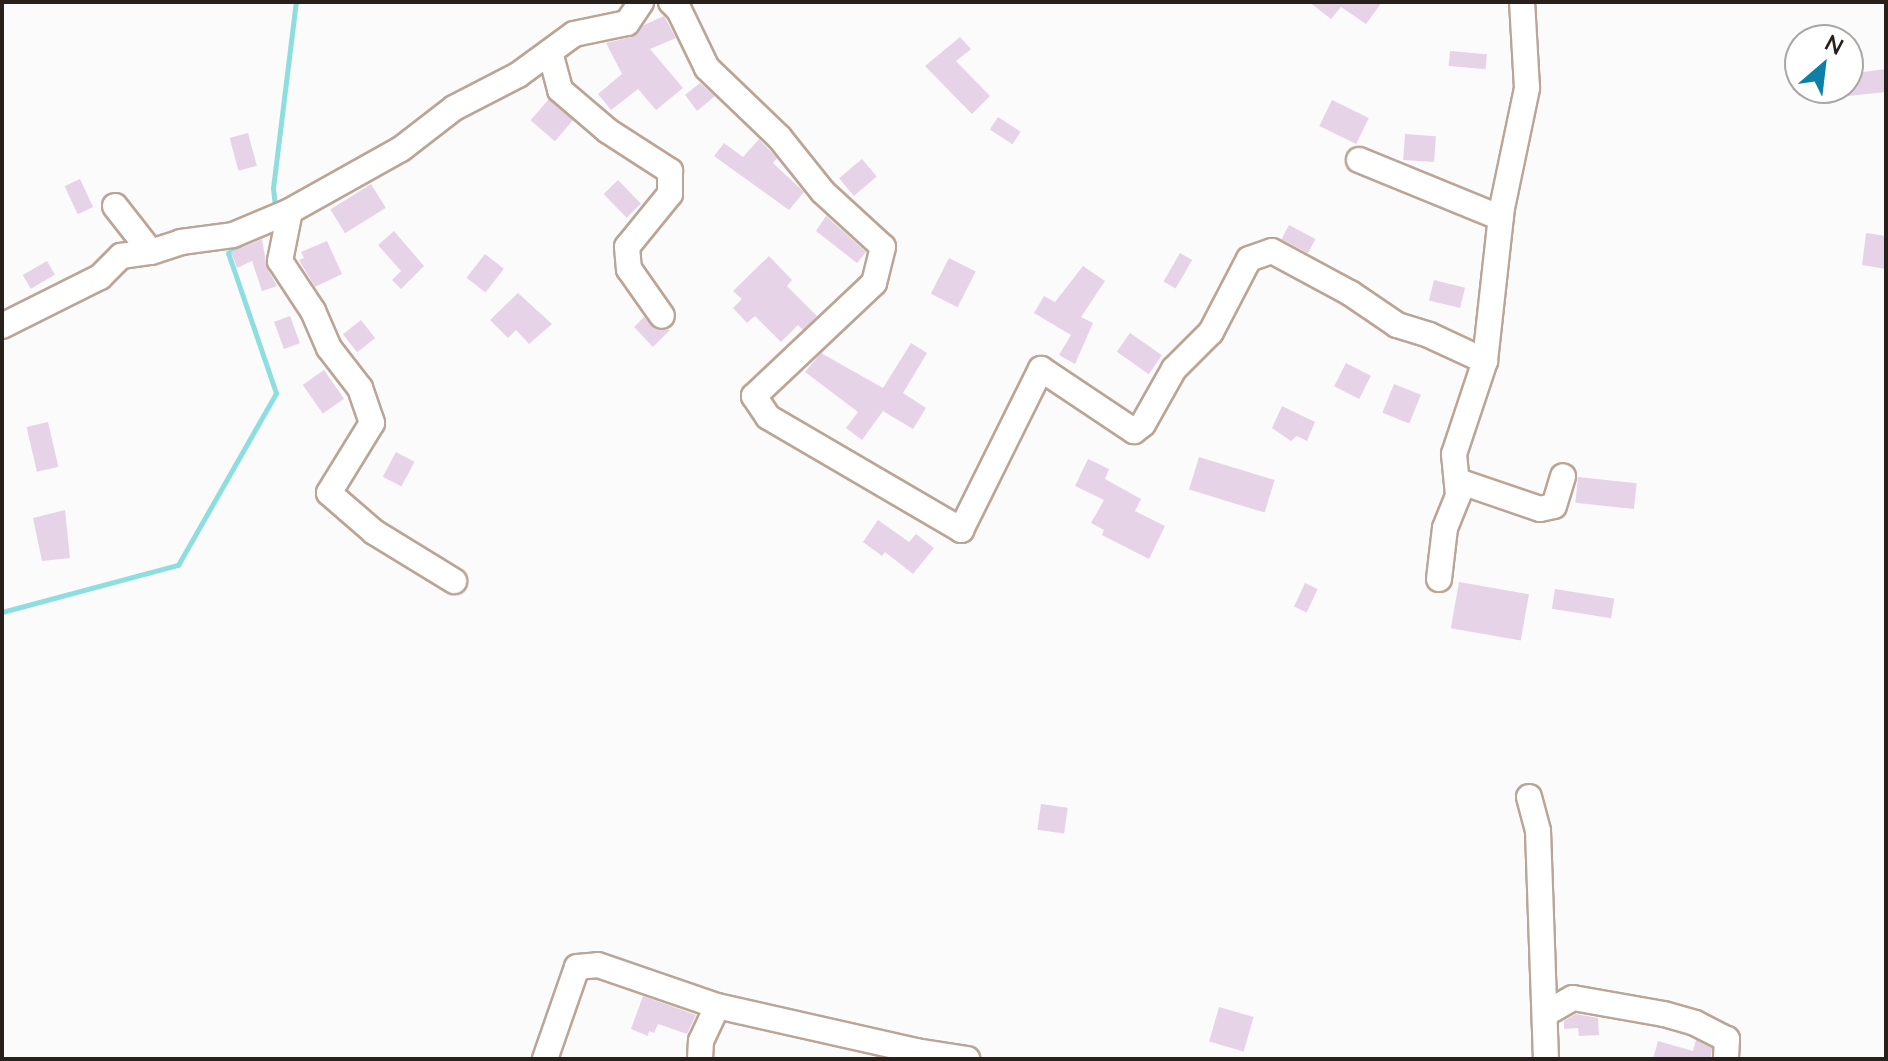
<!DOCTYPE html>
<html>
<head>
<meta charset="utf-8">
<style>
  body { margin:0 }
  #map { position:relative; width:1888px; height:1061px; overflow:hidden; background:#fbfbfb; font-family:Lato,sans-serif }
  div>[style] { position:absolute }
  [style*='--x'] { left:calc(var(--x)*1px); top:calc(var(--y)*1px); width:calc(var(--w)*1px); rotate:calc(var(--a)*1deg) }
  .stream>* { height:5px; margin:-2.5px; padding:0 2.5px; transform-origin:2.5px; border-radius:2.5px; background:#8edee0 }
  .building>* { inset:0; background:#e7d3e7; transform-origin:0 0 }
  .roads { filter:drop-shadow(2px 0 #bba596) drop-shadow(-2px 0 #bba596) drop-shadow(0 2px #bba596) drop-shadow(0 -2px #bba596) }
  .minor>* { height:24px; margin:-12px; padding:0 12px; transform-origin:12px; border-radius:12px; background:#fff }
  span { translate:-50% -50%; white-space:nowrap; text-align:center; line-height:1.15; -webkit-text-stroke:7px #fff; paint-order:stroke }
  .frame { position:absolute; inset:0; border:4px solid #28201a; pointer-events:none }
  .north { position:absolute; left:1784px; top:24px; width:80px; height:80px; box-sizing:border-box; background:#fff; border:2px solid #a9a6a3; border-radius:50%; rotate:28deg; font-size:22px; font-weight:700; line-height:32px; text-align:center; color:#28201a }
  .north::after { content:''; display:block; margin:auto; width:28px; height:36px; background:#0c80a7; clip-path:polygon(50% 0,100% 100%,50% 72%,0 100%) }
</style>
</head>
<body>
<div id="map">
  <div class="stream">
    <i style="--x:275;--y:207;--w:19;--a:-96"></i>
    <i style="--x:273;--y:188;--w:187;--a:-83"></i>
    <i style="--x:2;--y:612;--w:182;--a:-15"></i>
    <i style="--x:178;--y:565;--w:198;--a:-60.3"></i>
    <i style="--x:276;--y:393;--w:148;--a:-108.9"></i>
    <i style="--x:228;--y:253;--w:18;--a:-34"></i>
  </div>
  <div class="building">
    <i style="clip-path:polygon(1309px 2px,1382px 2px,1366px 24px,1341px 7px,1331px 19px)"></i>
    <i style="clip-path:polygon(664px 16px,676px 38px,650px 49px,683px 88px,656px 110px,638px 89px,611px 110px,598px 94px,622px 74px,606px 43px,631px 37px,644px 25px)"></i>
    <i style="clip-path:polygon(960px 37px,971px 49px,956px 61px,990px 96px,972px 114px,925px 66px)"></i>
    <i style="left:1450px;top:51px;width:37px;height:15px;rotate:5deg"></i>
    <i style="clip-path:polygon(1886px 69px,1886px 92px,1848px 96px,1848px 74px)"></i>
    <i style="clip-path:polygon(700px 83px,715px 96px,697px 111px,685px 95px)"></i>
    <i style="left:549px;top:99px;width:32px;height:28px;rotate:41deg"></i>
    <i style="left:1332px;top:100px;width:41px;height:29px;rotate:26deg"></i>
    <i style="left:998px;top:117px;width:27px;height:15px;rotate:33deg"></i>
    <i style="left:248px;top:133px;width:34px;height:19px;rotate:75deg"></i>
    <i style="left:1405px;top:134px;width:31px;height:26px;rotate:4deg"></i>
    <i style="clip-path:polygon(759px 139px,777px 158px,773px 163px,804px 192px,789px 210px,714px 156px,724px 143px,743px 157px)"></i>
    <i style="left:862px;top:159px;width:23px;height:30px;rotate:50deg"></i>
    <i style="left:80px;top:179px;width:31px;height:17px;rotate:65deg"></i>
    <i style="left:618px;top:180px;width:33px;height:20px;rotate:46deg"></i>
    <i style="left:371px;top:184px;width:28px;height:48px;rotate:58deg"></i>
    <i style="clip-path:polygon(826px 216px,866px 252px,857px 263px,816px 231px)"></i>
    <i style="left:1289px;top:225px;width:30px;height:16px;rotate:28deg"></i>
    <i style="clip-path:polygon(394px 231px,424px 266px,401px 289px,392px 280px,401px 271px,378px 245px)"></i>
    <i style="clip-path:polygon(1866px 233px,1886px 236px,1886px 269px,1862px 265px)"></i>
    <i style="clip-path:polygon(262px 239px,267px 268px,277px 286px,262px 291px,252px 261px,237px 268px,231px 252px)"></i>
    <i style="clip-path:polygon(327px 241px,342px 274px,315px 287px,299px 260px,304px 258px,301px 252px)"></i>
    <i style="left:1180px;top:253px;width:14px;height:33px;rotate:30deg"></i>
    <i style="left:485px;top:254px;width:24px;height:30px;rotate:38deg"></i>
    <i style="clip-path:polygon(769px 256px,792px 280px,787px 286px,817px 316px,803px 330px,798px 325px,781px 342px,755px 316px,747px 323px,733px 308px,742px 299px,733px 291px)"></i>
    <i style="left:949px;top:258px;width:30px;height:40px;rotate:27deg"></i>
    <i style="left:47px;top:261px;width:16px;height:28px;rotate:60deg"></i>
    <i style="clip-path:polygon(1083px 266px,1105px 281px,1081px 317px,1093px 323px,1075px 364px,1059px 355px,1071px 335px,1034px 313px,1044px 296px,1055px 302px)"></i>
    <i style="left:1434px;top:280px;width:32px;height:21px;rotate:14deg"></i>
    <i style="clip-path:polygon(518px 293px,552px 324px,529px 344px,516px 330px,508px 338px,490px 320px)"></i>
    <i style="left:290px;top:316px;width:29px;height:17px;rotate:70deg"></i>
    <i style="clip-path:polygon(644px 317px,655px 329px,670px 330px,653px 347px,634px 327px)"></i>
    <i style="left:361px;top:320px;width:23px;height:23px;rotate:52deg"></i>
    <i style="left:1130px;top:333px;width:39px;height:23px;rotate:35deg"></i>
    <i style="clip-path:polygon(911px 343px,927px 353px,903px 393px,926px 408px,913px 429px,883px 411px,862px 440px,846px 428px,858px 412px,805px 372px,821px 353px,883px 388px)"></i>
    <i style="left:1346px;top:363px;width:28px;height:26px;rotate:27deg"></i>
    <i style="left:324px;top:370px;width:35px;height:26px;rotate:55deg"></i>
    <i style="left:1394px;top:384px;width:29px;height:31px;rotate:22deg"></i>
    <i style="clip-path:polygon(1282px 406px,1315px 422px,1307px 441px,1297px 436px,1291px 441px,1272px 428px)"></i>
    <i style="left:48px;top:422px;width:46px;height:22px;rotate:77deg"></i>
    <i style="left:396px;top:452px;width:21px;height:28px;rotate:28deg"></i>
    <i style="left:1199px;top:457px;width:79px;height:34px;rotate:17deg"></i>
    <i style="clip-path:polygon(1088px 459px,1109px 469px,1105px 479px,1141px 499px,1135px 511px,1165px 526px,1149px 559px,1102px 535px,1104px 530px,1091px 523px,1104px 500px,1075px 486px)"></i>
    <i style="left:1578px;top:477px;width:59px;height:26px;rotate:6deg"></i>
    <i style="clip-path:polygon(65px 510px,70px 558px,42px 561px,33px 518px)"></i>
    <i style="clip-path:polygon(878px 520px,909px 542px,916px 534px,934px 548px,913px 574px,885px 552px,882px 556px,863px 542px)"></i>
    <i style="left:1459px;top:582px;width:71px;height:47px;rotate:10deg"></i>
    <i style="left:1305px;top:583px;width:14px;height:26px;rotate:25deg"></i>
    <i style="left:1555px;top:589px;width:60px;height:20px;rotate:9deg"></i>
    <i style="left:1041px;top:804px;width:27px;height:26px;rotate:8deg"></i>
    <i style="clip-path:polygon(643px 996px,696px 1015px,687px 1034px,658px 1024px,654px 1033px,649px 1031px,648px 1036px,631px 1029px)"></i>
    <i style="left:1219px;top:1007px;width:36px;height:36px;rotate:16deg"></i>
    <i style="clip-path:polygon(1576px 1014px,1598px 1018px,1599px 1035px,1579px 1036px,1578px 1028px,1564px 1029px,1564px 1021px)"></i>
    <i style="clip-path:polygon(1696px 1040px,1712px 1048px,1711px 1059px,1653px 1059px,1658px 1041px,1693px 1051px)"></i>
  </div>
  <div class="roads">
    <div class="minor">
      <i style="--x:671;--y:2;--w:11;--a:45"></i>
      <i style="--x:679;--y:10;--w:64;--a:64.2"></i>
      <i style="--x:707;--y:68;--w:100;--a:43.8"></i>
      <i style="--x:779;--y:137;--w:70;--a:51.3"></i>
      <i style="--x:823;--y:192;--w:81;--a:42.5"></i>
      <i style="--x:883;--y:247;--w:37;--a:104"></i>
      <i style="--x:874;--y:283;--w:165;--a:136.7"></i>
      <i style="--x:754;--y:396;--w:25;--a:56"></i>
      <i style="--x:768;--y:417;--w:224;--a:30.3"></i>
      <i style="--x:961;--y:530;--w:180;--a:-63.6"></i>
      <i style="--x:1041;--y:369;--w:112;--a:33.7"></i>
      <i style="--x:1134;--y:431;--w:11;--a:-38"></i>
      <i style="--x:1143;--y:424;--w:63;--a:-60.6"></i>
      <i style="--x:1174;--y:369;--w:52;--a:-45"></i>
      <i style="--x:1211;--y:332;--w:82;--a:-62.5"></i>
      <i style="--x:1249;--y:259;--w:24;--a:-19"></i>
      <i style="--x:1272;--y:251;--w:89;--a:28.3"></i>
      <i style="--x:1350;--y:293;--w:57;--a:34.2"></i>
      <i style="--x:1397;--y:325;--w:34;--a:17"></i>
      <i style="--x:1429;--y:335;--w:62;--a:24.9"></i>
      <i style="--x:550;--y:52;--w:39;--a:75"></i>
      <i style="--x:560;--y:90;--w:63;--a:40.5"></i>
      <i style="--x:608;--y:131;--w:74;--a:32.8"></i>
      <i style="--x:670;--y:171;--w:23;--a:90"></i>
      <i style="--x:670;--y:194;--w:68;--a:129.1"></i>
      <i style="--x:627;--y:247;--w:22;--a:85"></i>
      <i style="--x:629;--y:269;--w:57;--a:54.9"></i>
      <i style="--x:1359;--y:160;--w:153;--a:22.2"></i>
      <i style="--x:115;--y:206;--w:58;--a:52"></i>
      <i style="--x:290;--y:211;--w:51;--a:101.3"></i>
      <i style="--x:280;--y:261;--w:60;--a:56.6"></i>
      <i style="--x:313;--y:311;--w:40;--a:66.6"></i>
      <i style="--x:329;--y:348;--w:51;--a:52.2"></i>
      <i style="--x:360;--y:388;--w:37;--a:71"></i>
      <i style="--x:372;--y:423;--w:82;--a:121.6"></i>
      <i style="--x:329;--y:493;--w:60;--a:40.9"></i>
      <i style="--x:374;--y:532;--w:94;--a:31.5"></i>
      <i style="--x:2;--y:326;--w:110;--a:-26.6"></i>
      <i style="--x:100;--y:277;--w:30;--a:-45"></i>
      <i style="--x:121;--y:256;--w:30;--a:-8"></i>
      <i style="--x:151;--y:252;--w:32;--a:-18"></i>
      <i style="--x:181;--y:242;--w:52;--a:-7.7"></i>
      <i style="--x:233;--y:235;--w:62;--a:-22.8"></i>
      <i style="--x:290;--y:211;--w:127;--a:-29.2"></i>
      <i style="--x:401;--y:149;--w:67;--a:-37.7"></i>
      <i style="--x:454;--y:108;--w:72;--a:-27.3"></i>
      <i style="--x:518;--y:75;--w:69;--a:-36.2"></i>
      <i style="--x:574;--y:34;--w:54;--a:-11.7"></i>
      <i style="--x:627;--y:23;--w:25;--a:-56"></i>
      <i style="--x:1458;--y:495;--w:13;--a:-63"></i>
      <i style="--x:1464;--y:483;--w:80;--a:18.9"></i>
      <i style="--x:1540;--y:509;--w:14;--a:-12"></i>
      <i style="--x:1554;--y:506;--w:31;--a:-73"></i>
      <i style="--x:1439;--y:579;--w:51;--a:-83.3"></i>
      <i style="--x:1445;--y:528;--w:35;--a:-68"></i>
      <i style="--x:1458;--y:495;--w:41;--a:-95.6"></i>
      <i style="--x:1454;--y:454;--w:98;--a:-71.6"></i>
      <i style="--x:1485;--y:361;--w:154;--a:-83.7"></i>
      <i style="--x:1502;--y:208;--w:123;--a:-78.2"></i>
      <i style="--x:1527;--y:88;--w:86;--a:-93.3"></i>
      <i style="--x:1529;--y:797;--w:35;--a:75"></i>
      <i style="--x:1538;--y:831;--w:228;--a:88"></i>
      <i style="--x:1545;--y:1014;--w:32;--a:-30"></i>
      <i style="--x:1573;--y:998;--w:92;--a:10"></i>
      <i style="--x:1664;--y:1014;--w:32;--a:16"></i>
      <i style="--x:1695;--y:1023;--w:36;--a:27"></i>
      <i style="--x:1727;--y:1039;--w:20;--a:93"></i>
      <i style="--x:545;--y:1059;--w:97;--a:-70.8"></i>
      <i style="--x:577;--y:967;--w:21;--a:-5"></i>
      <i style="--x:598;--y:965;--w:126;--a:19"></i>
      <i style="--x:717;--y:1006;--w:204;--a:12.7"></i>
      <i style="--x:916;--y:1051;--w:52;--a:8.9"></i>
      <i style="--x:700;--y:1059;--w:18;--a:-87"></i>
      <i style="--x:701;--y:1041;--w:38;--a:-65"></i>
    </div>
  </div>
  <div class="frame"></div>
  <div class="north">N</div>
</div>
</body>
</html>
